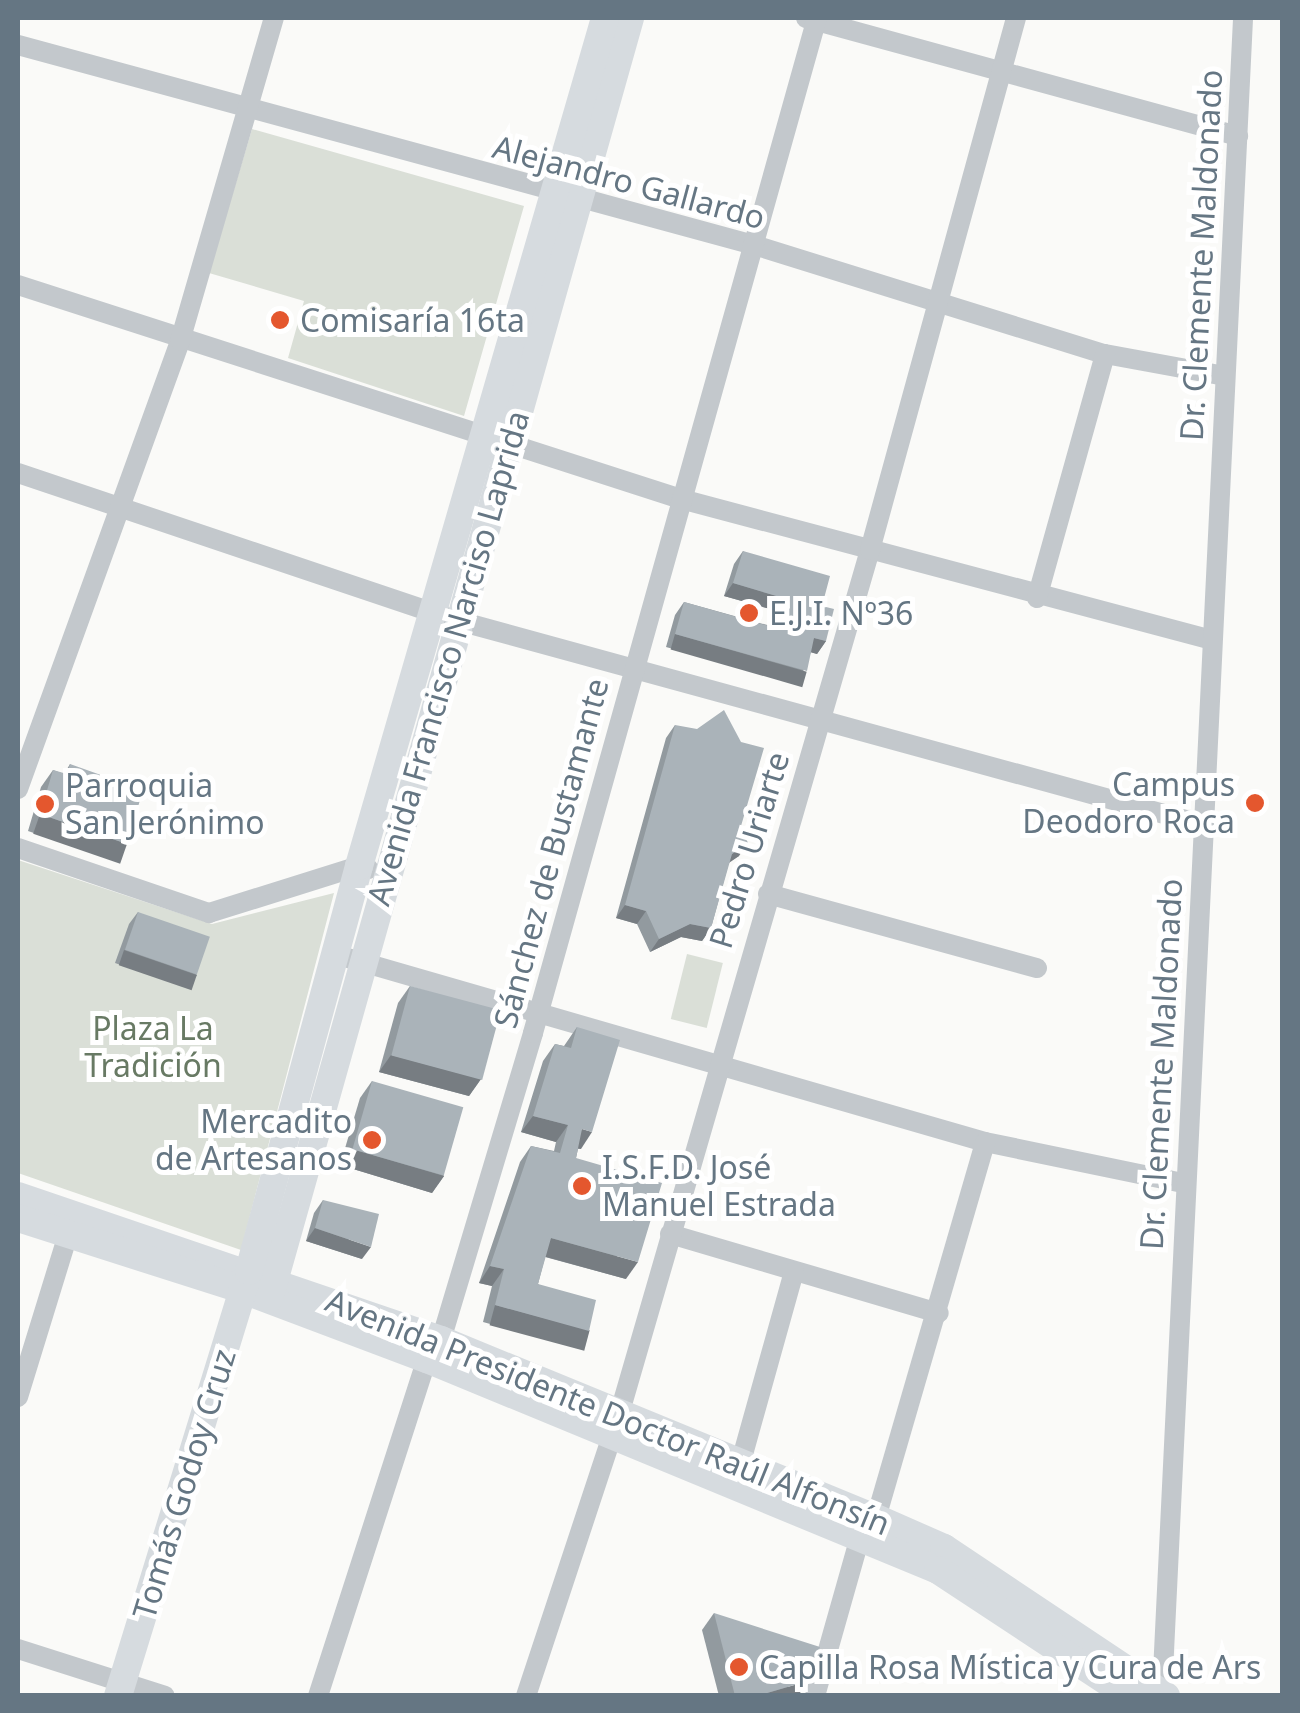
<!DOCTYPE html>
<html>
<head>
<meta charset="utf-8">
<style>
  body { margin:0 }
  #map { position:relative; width:1300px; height:1713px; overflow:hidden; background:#fafaf8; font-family:"Noto Sans",sans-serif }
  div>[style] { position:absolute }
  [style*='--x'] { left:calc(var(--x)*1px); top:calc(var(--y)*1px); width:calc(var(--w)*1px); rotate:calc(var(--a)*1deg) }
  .green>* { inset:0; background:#dadfd7; transform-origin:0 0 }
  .street>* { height:20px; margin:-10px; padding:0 10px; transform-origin:10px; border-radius:10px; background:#c3c8cc }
  .secondary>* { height:28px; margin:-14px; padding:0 14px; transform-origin:14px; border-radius:14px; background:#d6dbdf }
  .wall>* { inset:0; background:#929a9f }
  .shaded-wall>* { inset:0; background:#777d82; transform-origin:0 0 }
  .building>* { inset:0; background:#aab3b9; transform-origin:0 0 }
  .dots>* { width:28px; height:28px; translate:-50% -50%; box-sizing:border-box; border:5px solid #fff; border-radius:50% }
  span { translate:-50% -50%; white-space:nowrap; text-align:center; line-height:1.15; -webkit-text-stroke:10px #fff; paint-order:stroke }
  .street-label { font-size:32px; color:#657683 }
  .poi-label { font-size:32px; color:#657683 }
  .left { translate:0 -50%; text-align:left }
  .right { translate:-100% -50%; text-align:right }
  .park-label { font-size:32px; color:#687a64 }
  .frame { position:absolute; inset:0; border:20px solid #657683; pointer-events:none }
</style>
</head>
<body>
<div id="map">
  <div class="green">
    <i style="clip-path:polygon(252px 129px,524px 206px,464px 416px,288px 358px,304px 301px,209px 273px)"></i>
    <i style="clip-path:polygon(18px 860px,212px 924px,334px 893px,241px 1250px,18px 1173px)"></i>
    <i style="left:687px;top:954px;width:37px;height:67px;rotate:14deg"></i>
  </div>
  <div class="street">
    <i style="--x:806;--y:18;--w:448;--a:15.3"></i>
    <i style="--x:18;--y:45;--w:763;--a:15.2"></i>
    <i style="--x:754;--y:245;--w:368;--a:17.3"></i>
    <i style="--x:1105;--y:354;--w:122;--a:10.4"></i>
    <i style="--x:18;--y:285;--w:697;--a:17.89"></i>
    <i style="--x:681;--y:499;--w:549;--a:14.87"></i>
    <i style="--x:18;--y:473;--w:465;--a:18.6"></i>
    <i style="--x:459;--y:621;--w:772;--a:15.31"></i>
    <i style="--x:1037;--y:598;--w:253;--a:-74.4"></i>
    <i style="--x:18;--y:789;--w:476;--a:-70.1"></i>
    <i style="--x:180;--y:341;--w:336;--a:-73.8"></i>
    <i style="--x:18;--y:848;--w:202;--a:18.8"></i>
    <i style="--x:209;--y:913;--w:157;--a:-17.4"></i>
    <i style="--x:359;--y:866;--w:10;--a:17"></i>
    <i style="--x:768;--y:894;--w:279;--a:15.4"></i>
    <i style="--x:334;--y:954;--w:678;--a:16.11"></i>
    <i style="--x:985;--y:1142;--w:202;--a:11.7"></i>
    <i style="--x:670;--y:1234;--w:280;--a:16.4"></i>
    <i style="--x:18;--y:1397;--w:183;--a:-72.9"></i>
    <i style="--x:740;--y:1465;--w:200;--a:-74.4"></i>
    <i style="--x:18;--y:1649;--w:154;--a:17.7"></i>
    <i style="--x:1162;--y:1693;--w:1677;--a:-87.23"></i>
    <i style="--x:318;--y:1696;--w:354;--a:-72.1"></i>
    <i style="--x:427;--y:1359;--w:24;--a:-54"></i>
    <i style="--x:441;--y:1340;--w:320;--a:-73.3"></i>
    <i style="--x:533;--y:1033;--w:1054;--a:-74.37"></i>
    <i style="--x:526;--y:1696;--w:296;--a:-71.7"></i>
    <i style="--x:619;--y:1415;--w:901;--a:-73.82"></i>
    <i style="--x:870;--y:550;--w:552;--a:-74.65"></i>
    <i style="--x:815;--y:1696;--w:165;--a:-74.2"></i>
    <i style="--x:860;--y:1537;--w:25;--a:-50"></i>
    <i style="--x:876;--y:1518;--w:391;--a:-73.8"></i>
  </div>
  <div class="secondary">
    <i style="--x:18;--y:1196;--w:447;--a:18.8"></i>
    <i style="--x:441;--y:1340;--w:470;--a:22.3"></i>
    <i style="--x:876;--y:1518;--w:74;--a:23.8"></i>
    <i style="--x:944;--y:1548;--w:267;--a:33.7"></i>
    <i style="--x:18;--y:1218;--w:236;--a:17.7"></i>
    <i style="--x:243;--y:1290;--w:197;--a:20.6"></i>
    <i style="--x:427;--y:1359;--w:553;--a:22.44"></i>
    <i style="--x:938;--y:1570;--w:229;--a:33.4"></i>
    <i style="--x:269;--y:1299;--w:1331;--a:-74.26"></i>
    <i style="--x:118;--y:1696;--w:445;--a:-72.9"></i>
    <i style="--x:249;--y:1271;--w:420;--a:-74.8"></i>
    <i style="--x:359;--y:866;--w:883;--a:-73.82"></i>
  </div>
  <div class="wall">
    <i style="clip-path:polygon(743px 551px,822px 606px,826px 641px,817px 654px,811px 652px,798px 684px,666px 647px,675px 615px,684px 602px,778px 628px,781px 612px,724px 596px,734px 564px)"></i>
    <i style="clip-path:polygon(675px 725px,741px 826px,739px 856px,729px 862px,711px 928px,702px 941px,681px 937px,650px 952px,637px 924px,616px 918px,666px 738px)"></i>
    <i style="clip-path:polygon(70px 764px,127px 844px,115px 861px,28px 831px,41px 787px,53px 770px,64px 774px)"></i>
    <i style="clip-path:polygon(138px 912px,197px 975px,188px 988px,115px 963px,129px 924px)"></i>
    <i style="clip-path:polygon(410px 986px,481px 1079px,469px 1096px,379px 1072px,398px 1003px)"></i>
    <i style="clip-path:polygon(577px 1027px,581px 1149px,578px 1149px,576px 1158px,626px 1279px,545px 1257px,538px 1284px,589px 1331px,577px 1348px,483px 1322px,492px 1286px,479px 1283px,520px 1162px,531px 1146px,554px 1151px,556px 1142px,521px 1132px,543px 1061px,555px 1044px,564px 1046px)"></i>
    <i style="clip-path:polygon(372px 1081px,444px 1176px,432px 1193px,340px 1165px,360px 1098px)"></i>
    <i style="clip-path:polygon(323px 1200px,362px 1259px,306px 1241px,314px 1213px)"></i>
    <i style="clip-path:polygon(714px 1613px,798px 1696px,719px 1696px,702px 1630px)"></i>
  </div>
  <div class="shaded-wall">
    <i style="clip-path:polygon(733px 583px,790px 600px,781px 612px,724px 596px)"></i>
    <i style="left:675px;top:634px;width:137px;height:16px;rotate:16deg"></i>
    <i style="clip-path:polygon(814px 638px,826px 641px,817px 654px,806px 651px)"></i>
    <i style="left:40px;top:814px;width:92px;height:21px;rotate:19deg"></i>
    <i style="clip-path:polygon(748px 843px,739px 856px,723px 867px,732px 854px)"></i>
    <i style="clip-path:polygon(625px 905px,646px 911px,637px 924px,616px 918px)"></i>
    <i style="clip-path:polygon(690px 924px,711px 928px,702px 941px,681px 937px,650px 952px,659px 939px)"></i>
    <i style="left:124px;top:950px;width:77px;height:16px;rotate:19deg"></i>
    <i style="clip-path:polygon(391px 1055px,481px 1079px,469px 1096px,379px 1072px)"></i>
    <i style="clip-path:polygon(533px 1116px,568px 1125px,556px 1142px,521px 1132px)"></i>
    <i style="clip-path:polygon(582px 1129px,592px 1132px,581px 1149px,571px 1146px)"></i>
    <i style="clip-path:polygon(352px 1149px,444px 1176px,432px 1193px,340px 1165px)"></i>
    <i style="clip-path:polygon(315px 1228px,371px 1247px,362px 1259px,306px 1241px)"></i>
    <i style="clip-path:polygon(551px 1238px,638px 1262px,626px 1279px,539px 1255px)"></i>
    <i style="clip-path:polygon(490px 1266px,504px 1269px,492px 1286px,479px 1283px)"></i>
    <i style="left:495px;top:1305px;width:98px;height:21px;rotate:15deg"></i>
    <i style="clip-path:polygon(808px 1681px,798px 1696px,757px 1696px)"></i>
  </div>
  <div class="building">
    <i style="clip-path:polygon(743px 551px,830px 576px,822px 606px,834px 609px,826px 641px,814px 638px,807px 671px,675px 634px,684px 602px,783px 630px,790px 600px,733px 583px)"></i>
    <i style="clip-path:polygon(724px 710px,741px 742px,764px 748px,741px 826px,748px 843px,732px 854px,711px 928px,690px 924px,659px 939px,646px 911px,625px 905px,675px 725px,697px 729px)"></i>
    <i style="clip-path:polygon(70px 764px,143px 790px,127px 844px,40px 814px,53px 770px,67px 774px)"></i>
    <i style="left:138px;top:912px;width:76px;height:40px;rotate:19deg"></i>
    <i style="left:410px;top:986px;width:94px;height:72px;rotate:15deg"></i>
    <i style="clip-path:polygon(577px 1027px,620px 1040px,592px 1132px,582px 1129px,576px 1158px,662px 1183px,638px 1262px,551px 1238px,538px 1284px,596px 1300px,589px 1331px,495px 1305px,504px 1269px,490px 1266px,531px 1146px,560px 1153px,568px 1125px,533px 1116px,555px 1044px,571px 1048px)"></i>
    <i style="left:372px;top:1081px;width:95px;height:71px;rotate:16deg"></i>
    <i style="clip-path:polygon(323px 1200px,379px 1214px,371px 1247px,315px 1228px)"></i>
    <i style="clip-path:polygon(714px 1613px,820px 1647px,808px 1681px,757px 1696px,735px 1696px)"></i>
  </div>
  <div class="dots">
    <i style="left:280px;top:320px;background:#e4572e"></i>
    <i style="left:749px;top:613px;background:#e4572e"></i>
    <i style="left:1255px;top:803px;background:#e4572e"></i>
    <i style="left:45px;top:804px;background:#e4572e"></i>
    <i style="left:372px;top:1140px;background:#e4572e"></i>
    <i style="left:582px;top:1186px;background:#e4572e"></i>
    <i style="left:739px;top:1667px;background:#e4572e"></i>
  </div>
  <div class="street-label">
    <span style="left:629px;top:182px;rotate:15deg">Alejandro Gallardo</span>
    <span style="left:1201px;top:255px;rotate:-87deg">Dr. Clemente Maldonado</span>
    <span style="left:448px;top:658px;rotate:-74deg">Avenida Francisco Narciso Laprida</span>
    <span style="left:749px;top:850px;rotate:-73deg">Pedro Uriarte</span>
    <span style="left:551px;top:853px;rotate:-75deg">Sánchez de Bustamante</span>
    <span style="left:1161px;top:1064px;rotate:-87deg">Dr. Clemente Maldonado</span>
    <span style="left:608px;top:1412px;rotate:22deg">Avenida Presidente Doctor Raúl Alfonsín</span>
    <span style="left:184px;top:1484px;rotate:-73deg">Tomás Godoy Cruz</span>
  </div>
  <div class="poi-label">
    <span class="left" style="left:300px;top:320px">Comisaría 16ta</span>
    <span class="left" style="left:769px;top:613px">E.J.I. Nº36</span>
    <span class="right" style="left:1235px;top:803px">Campus<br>Deodoro Roca</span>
    <span class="left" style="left:65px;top:804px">Parroquia<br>San Jerónimo</span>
    <span class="right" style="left:352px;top:1140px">Mercadito<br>de Artesanos</span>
    <span class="left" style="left:602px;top:1186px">I.S.F.D. José<br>Manuel Estrada</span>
    <span class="left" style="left:759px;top:1667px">Capilla Rosa Mística y Cura de Ars</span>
  </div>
  <div class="park-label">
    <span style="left:153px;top:1047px">Plaza La<br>Tradición</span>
  </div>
  <div class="frame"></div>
</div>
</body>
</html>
